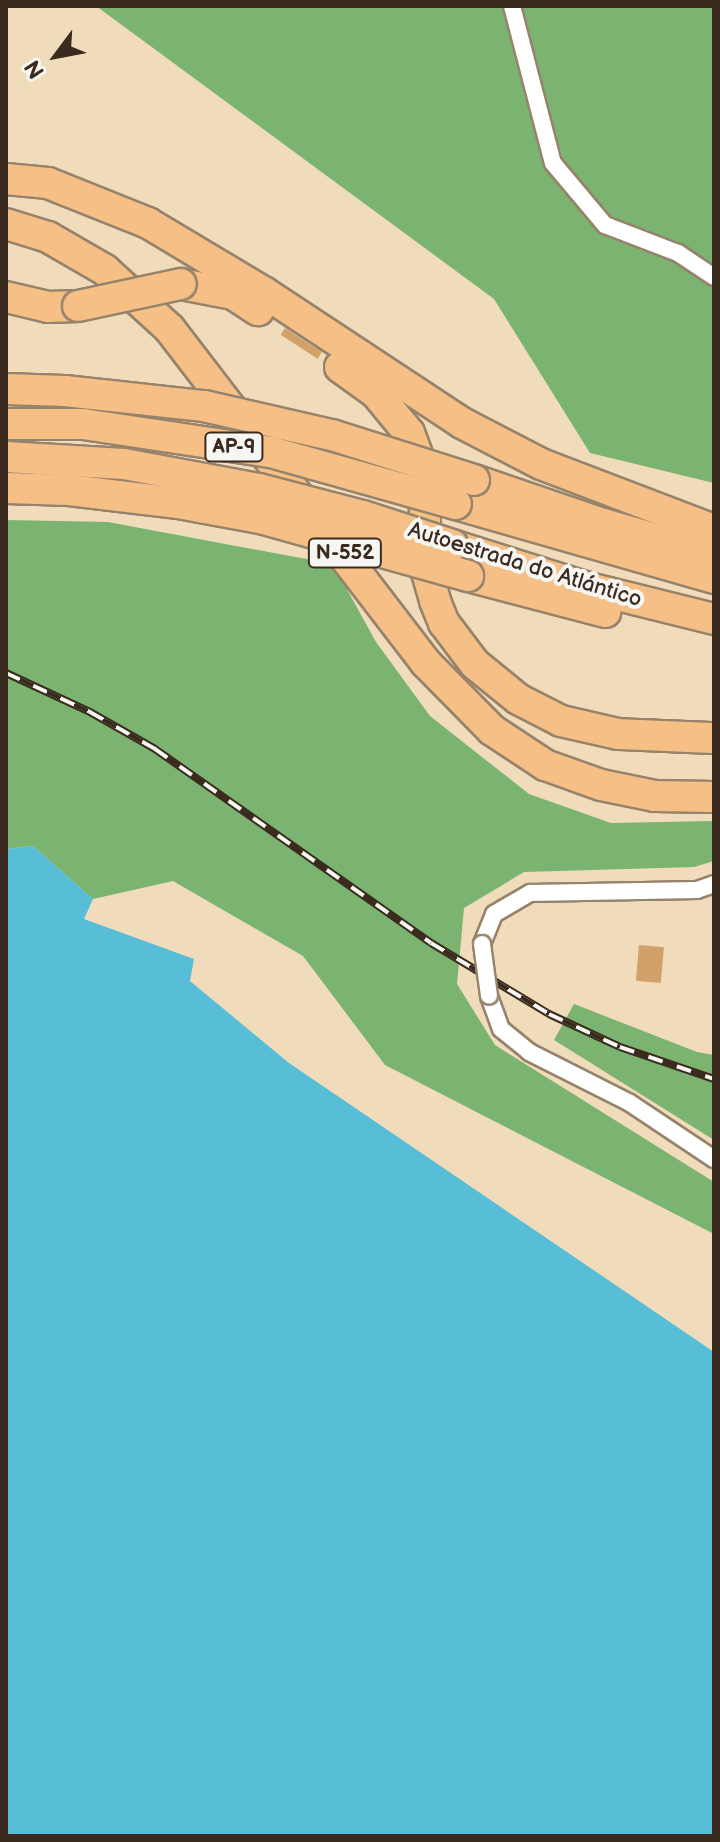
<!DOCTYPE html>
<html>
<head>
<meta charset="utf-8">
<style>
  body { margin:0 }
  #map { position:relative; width:720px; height:1842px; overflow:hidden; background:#f0dcbb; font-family:"Balsamiq Sans",sans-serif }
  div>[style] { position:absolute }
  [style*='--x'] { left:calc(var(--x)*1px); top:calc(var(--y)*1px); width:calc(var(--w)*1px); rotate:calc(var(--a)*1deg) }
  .forest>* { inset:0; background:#7bb371 }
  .water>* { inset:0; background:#58bdd7 }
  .building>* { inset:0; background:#d1a169; transform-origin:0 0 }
  .roads { filter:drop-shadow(2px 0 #96836c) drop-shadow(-2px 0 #96836c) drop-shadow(0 2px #96836c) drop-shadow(0 -2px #96836c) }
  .street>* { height:16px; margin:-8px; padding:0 8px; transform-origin:8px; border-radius:8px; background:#fff }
  .highway>* { height:30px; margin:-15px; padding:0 15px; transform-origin:15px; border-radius:15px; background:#f5bf86 }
  .rail>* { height:8px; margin-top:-4px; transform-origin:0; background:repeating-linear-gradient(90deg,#f6f6f2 0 15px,#3b2a1e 0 30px); box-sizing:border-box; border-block:2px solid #3b2a1e }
  .bridges { filter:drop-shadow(2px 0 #96836c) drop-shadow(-2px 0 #96836c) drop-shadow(0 2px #96836c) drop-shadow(0 -2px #96836c) }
  .street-bridge>* { height:16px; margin:-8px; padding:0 8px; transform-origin:8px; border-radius:8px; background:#fff }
  .highway-bridge>* { height:30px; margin:-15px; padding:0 15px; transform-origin:15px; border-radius:15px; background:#f5bf86 }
  span { translate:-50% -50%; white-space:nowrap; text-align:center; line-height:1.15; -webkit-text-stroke:8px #f6f6f2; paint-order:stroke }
  .shield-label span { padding:2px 6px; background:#f6f6f2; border:2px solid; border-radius:6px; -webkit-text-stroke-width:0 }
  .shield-label { font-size:20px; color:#3b2a1e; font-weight:700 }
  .street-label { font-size:22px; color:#3b2a1e }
  .frame { position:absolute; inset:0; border:8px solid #3b2a1e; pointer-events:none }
  .north { position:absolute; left:16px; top:16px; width:80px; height:80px; -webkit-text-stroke:6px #f6f6f2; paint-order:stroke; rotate:238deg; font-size:22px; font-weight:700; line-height:32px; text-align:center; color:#3b2a1e }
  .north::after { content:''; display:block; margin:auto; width:28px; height:36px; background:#3b2a1e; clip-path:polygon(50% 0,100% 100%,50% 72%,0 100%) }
</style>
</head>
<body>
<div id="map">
  <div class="forest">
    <i style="clip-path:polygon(96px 6px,714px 6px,714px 483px,590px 453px,494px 299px)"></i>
    <i style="clip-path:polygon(6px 520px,108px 522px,333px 564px,376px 642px,430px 716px,529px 794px,611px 823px,714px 821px,714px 861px,694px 867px,524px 872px,464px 908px,457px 984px,495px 1045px,714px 1182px,714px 1234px,385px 1065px,303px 956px,173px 881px,93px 899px,33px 846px,6px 849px)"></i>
    <i style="clip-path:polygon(574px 1004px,697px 1052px,714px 1055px,714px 1140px,554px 1040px)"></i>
  </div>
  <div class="water">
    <i style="clip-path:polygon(33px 846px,93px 899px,84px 919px,194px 959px,190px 981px,289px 1063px,714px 1352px,714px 1836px,6px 1836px,6px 849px)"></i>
  </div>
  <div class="building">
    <i style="left:285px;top:328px;width:44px;height:8px;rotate:33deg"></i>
    <i style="left:639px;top:945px;width:25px;height:36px;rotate:5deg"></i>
  </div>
  <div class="roads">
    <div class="street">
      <i style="--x:512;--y:6;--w:162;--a:75.4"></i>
      <i style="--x:553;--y:163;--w:81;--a:50"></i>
      <i style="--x:605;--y:225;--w:78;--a:21"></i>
      <i style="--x:678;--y:253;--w:43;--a:33.7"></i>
      <i style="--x:482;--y:944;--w:32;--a:-68"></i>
      <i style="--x:494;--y:914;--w:42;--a:-30.3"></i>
      <i style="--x:530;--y:893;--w:167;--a:-1"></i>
      <i style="--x:697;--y:890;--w:18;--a:-19"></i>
      <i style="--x:489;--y:996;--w:35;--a:70"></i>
      <i style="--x:501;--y:1029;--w:36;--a:39"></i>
      <i style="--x:529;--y:1052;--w:113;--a:26.8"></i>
      <i style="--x:630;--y:1103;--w:101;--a:33.7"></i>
    </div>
    <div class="highway">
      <i style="--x:6;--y:179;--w:42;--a:5.4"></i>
      <i style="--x:48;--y:183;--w:108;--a:21.8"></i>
      <i style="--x:148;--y:223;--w:136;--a:30.9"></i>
      <i style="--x:265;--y:293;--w:236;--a:33.4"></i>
      <i style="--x:462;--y:423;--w:89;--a:27.4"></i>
      <i style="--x:541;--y:464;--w:185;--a:20.9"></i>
      <i style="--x:6;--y:224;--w:44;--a:17.2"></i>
      <i style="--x:48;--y:237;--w:66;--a:30.1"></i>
      <i style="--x:105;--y:270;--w:86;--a:42.2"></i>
      <i style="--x:169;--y:328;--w:422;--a:52.5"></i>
      <i style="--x:426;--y:663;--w:94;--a:45.4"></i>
      <i style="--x:492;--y:730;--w:64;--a:33.4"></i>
      <i style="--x:545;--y:765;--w:59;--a:19.7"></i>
      <i style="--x:601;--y:785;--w:55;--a:11.5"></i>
      <i style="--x:655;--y:796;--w:59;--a:1"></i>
      <i style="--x:181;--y:284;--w:53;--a:10.9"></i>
      <i style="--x:233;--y:294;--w:30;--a:33"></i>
      <i style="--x:6;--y:297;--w:43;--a:13.4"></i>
      <i style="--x:48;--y:307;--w:30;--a:-2"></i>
      <i style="--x:340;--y:367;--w:44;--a:35.8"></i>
      <i style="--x:376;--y:393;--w:52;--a:50.5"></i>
      <i style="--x:409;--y:433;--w:43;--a:69.4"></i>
      <i style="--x:424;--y:473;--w:96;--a:88.8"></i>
      <i style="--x:426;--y:569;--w:33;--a:74"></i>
      <i style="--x:435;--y:601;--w:24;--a:68"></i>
      <i style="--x:444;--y:623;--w:51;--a:52.9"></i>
      <i style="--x:475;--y:664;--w:55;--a:39.1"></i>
      <i style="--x:518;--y:699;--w:48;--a:27.1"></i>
      <i style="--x:561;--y:721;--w:58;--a:12.8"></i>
      <i style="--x:618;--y:734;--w:96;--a:2.4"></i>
      <i style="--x:474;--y:480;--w:136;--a:18.8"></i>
      <i style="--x:603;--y:524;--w:116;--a:16.1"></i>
      <i style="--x:456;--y:504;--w:268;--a:16"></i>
      <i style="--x:452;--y:545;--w:139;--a:17.5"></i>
      <i style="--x:585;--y:587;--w:133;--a:13.9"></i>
      <i style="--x:468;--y:576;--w:142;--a:14.7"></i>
    </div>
  </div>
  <div class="rail">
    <i style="--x:6;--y:673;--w:93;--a:24.9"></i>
    <i style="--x:90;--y:712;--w:75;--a:29.6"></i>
    <i style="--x:155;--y:749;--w:337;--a:35.1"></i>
    <i style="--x:431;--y:943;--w:138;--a:31"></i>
    <i style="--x:549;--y:1014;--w:78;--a:24.9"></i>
    <i style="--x:620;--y:1047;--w:99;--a:18.8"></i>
  </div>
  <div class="bridges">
    <div class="street-bridge">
      <i style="--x:482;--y:944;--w:52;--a:82.3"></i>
    </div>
    <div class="highway-bridge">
      <i style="--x:78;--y:306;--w:105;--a:-12.1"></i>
      <i style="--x:6;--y:389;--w:59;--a:1.9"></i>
      <i style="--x:65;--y:391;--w:140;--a:6.2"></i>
      <i style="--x:204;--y:406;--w:131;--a:12.8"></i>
      <i style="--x:332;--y:435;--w:149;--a:17.6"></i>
      <i style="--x:6;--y:424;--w:77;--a:0"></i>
      <i style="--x:83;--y:424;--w:190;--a:8.5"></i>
      <i style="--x:271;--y:452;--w:192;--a:15.7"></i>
      <i style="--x:6;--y:457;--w:118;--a:3.4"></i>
      <i style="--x:124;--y:464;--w:137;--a:10.5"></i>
      <i style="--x:259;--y:489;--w:107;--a:14.6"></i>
      <i style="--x:363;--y:516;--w:94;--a:18"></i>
      <i style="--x:6;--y:488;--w:63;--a:1.8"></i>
      <i style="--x:69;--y:490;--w:110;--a:6.8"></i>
      <i style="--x:178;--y:503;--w:87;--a:10.5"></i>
      <i style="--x:264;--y:519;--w:212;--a:15.6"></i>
    </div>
  </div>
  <div class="shield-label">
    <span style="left:234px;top:447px">AP-9</span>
    <span style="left:345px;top:553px">N-552</span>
  </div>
  <div class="street-label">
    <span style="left:525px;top:565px;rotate:17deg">Autoestrada do Atlántico</span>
  </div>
  <div class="frame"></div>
  <div class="north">N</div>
</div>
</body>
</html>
